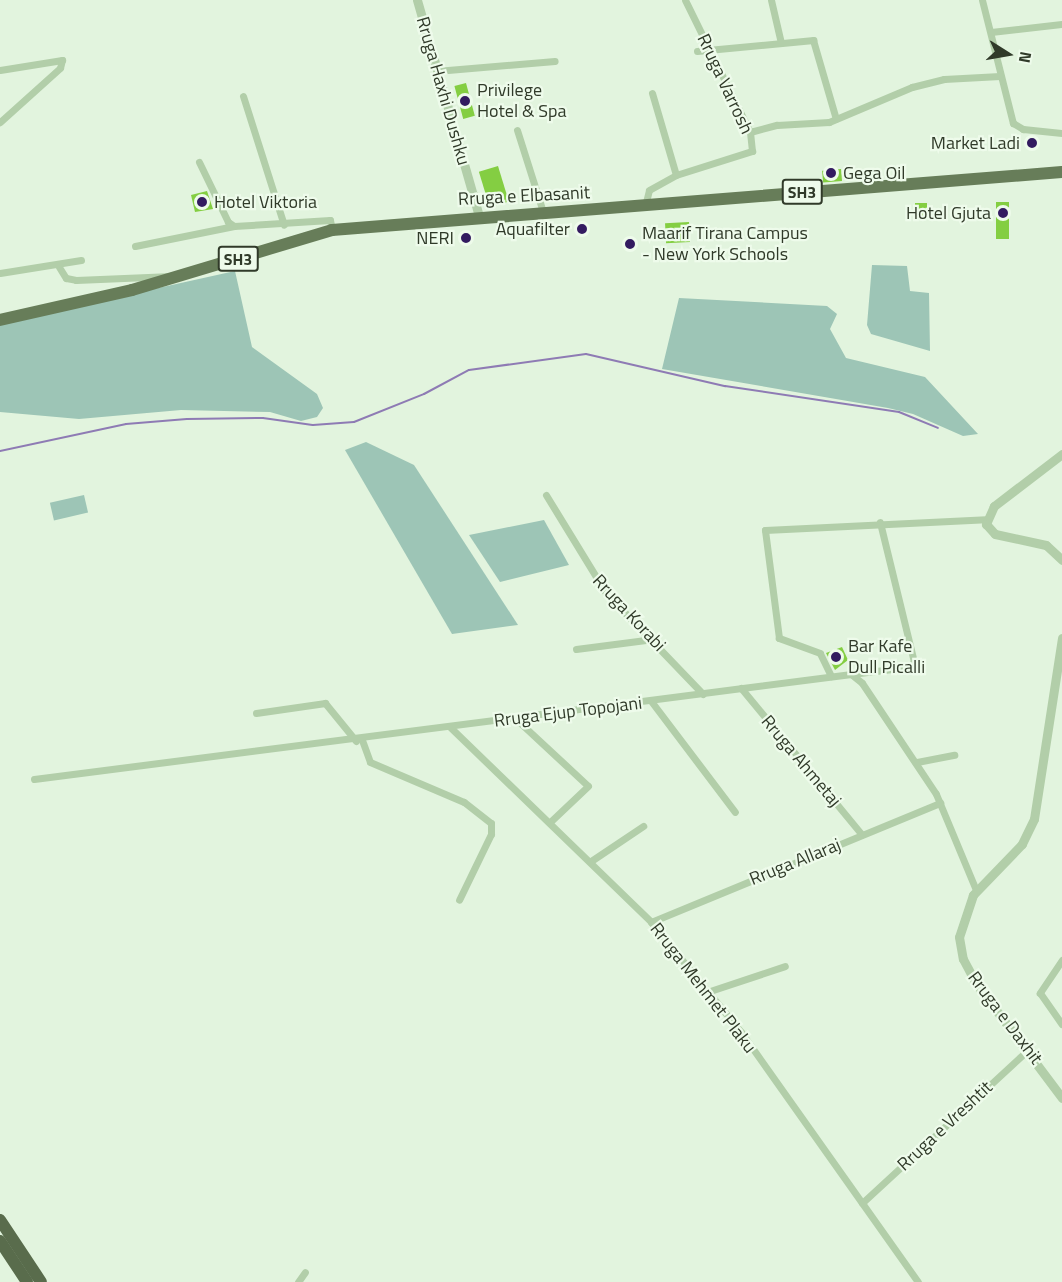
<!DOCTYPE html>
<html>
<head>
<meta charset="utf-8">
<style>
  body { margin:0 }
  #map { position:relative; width:1062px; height:1282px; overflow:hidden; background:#e2f4de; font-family:"Titillium Web",sans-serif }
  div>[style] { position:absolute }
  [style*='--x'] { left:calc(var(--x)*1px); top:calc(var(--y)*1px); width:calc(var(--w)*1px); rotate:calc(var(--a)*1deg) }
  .green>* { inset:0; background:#9dc5b6; transform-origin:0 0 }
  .stream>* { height:2px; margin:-1px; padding:0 1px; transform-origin:1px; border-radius:1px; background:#8e7bb4 }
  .building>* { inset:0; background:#84ce42; transform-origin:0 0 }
  .minor>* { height:7px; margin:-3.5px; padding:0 3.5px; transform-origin:3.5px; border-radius:3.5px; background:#b2cea9 }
  .tertiary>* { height:9px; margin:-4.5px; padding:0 4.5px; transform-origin:4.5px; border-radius:4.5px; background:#b2cea9 }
  .primary>* { height:12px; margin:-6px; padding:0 6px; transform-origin:6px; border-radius:6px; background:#677d59 }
  .trunk>* { height:12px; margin:-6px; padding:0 6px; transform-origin:6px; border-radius:6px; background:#596c4c }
  .dots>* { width:16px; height:16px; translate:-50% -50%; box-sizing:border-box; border:3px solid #eefbeb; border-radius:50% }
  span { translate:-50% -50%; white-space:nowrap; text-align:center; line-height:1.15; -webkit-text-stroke:4.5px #eefbeb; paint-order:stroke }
  .shield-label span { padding:2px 4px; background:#eefbeb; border:2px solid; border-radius:4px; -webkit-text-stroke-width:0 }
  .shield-label { font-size:16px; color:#303a29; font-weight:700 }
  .street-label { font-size:18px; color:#303a29 }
  .poi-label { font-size:18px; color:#303a29 }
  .left { translate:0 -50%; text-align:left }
  .right { translate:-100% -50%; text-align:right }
  .north { position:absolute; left:978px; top:24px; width:60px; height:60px; -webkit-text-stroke:4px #eefbeb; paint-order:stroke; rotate:101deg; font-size:16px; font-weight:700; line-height:24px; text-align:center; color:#303a29 }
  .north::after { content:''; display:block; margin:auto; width:21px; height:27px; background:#303a29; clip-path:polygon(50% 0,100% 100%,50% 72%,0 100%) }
</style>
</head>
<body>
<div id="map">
  <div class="green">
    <i style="clip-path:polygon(872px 265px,907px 266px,910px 291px,929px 293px,930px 351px,871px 334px,867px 325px)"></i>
    <i style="clip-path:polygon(235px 271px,252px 347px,317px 394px,323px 408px,317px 417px,301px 421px,270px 412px,181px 410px,79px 419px,0 412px,0 323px)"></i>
    <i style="clip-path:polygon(679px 298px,827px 306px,837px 314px,830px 329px,846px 358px,925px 377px,978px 434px,963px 436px,913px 414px,888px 408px,662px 369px)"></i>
    <i style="clip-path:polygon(366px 442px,414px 465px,518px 625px,452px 634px,345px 450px)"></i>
    <i style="left:84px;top:495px;width:18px;height:35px;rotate:77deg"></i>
    <i style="clip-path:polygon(544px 520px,569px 565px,500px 582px,469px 535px)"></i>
  </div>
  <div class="stream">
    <i style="--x:0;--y:451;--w:129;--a:-12.1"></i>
    <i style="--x:126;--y:424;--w:61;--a:-4.7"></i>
    <i style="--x:187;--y:419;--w:76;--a:-0.8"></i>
    <i style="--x:263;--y:418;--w:50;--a:8"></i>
    <i style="--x:313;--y:425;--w:41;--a:-4.2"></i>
    <i style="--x:354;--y:422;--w:75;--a:-21.8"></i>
    <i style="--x:424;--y:394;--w:51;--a:-28.1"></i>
    <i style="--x:469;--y:370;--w:118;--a:-7.8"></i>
    <i style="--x:586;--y:354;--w:143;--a:13"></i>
    <i style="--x:725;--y:386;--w:176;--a:8.5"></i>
    <i style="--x:899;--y:412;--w:42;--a:22.3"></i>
  </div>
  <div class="building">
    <i style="left:466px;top:83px;width:34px;height:12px;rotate:75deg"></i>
    <i style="left:498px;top:166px;width:37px;height:20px;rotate:73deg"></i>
    <i style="left:841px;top:169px;width:12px;height:19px;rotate:85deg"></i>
    <i style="clip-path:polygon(207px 191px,213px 209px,195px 212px,191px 195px)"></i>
    <i style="left:1009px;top:202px;width:37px;height:13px;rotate:90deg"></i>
    <i style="left:915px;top:203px;width:12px;height:17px"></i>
    <i style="left:689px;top:222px;width:20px;height:24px;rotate:87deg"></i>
    <i style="clip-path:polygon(842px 647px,848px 660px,835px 670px,826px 653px)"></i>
  </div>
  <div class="minor">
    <i style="--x:771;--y:0;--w:44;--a:76.9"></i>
    <i style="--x:982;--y:0;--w:127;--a:75.9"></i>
    <i style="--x:1013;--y:123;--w:12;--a:31"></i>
    <i style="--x:1023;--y:129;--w:39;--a:6"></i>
    <i style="--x:991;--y:32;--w:71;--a:-6.4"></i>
    <i style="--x:697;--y:51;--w:117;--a:-5.4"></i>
    <i style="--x:813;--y:40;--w:82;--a:73.8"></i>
    <i style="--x:0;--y:70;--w:63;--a:-9.2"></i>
    <i style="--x:62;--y:60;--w:8;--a:104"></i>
    <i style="--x:60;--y:68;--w:81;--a:138"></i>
    <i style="--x:436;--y:71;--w:119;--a:-4.8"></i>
    <i style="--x:652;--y:93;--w:85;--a:73.7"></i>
    <i style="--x:243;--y:96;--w:135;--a:72.4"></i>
    <i style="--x:517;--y:130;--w:86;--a:72.4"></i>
    <i style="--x:750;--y:132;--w:28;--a:-15"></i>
    <i style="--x:777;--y:125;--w:52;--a:-3.3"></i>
    <i style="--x:829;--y:122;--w:90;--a:-22.9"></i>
    <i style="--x:912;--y:87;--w:33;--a:-14"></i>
    <i style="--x:944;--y:79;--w:56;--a:-3.1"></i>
    <i style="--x:199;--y:162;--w:67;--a:64.2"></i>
    <i style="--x:228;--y:222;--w:7;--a:34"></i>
    <i style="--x:234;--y:226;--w:96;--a:-3.6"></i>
    <i style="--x:330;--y:220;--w:10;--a:79"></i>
    <i style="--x:645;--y:206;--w:16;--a:-76"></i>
    <i style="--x:649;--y:190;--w:31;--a:-29"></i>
    <i style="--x:676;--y:175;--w:80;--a:-17.5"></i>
    <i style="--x:752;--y:151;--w:19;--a:-96"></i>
    <i style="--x:750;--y:132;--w:147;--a:-116.2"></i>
    <i style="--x:135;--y:246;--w:101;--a:-11.4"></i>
    <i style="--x:59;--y:267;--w:13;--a:58"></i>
    <i style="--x:66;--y:278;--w:10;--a:11"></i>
    <i style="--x:76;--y:280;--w:96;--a:-2.4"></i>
    <i style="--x:0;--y:273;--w:82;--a:-9.1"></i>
    <i style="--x:546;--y:495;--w:115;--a:58.5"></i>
    <i style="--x:606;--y:593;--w:140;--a:46.2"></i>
    <i style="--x:576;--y:649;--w:78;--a:-7.4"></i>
    <i style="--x:851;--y:674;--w:58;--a:-6.9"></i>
    <i style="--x:909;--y:667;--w:7;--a:-45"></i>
    <i style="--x:914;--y:662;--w:144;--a:-103.7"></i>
    <i style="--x:831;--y:676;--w:25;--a:-116"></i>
    <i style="--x:820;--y:653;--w:44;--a:-159.9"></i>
    <i style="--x:779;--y:638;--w:109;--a:-97.4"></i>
    <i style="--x:765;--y:530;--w:221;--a:-2.8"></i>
    <i style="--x:741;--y:688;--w:190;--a:50.5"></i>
    <i style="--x:651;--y:701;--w:139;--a:52.9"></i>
    <i style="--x:256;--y:713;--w:70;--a:-8.2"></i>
    <i style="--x:325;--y:703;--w:49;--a:50.8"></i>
    <i style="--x:516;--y:719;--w:98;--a:42.9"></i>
    <i style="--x:588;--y:786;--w:52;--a:136.5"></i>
    <i style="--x:450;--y:727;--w:280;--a:44.1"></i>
    <i style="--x:651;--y:922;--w:142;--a:50.7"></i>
    <i style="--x:741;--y:1032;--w:306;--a:54.7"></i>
    <i style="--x:362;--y:740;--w:23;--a:70"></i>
    <i style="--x:370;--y:762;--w:102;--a:23.1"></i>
    <i style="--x:464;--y:802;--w:34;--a:38"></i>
    <i style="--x:491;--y:823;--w:11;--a:90"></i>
    <i style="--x:491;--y:834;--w:73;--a:115.9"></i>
    <i style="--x:917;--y:762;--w:38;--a:-11"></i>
    <i style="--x:34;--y:779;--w:824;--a:-7.32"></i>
    <i style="--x:851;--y:674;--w:14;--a:39"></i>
    <i style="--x:862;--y:683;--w:133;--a:56.3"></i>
    <i style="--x:936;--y:794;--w:104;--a:67.4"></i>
    <i style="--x:591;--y:861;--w:63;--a:-33.9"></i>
    <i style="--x:651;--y:922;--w:313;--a:-22.4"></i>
    <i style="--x:1062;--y:960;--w:40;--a:124"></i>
    <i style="--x:1040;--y:993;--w:38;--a:55"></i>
    <i style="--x:707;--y:992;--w:82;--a:-18.4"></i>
    <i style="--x:862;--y:1203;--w:227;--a:-42.7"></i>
    <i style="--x:298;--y:1282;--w:12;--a:-55"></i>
  </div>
  <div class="tertiary">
    <i style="--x:417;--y:0;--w:225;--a:74"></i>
    <i style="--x:1062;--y:454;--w:86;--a:142.6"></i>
    <i style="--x:994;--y:506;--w:20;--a:114"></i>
    <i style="--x:986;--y:524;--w:13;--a:48"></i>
    <i style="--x:995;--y:534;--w:52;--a:12.2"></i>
    <i style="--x:1046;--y:545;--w:22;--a:43"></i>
    <i style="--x:1062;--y:638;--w:183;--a:98.8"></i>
    <i style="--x:1034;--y:819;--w:28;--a:116"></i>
    <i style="--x:1022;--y:844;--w:71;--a:133.9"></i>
    <i style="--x:973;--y:895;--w:44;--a:108.4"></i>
    <i style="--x:959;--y:937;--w:22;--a:80"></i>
    <i style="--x:963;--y:959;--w:26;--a:62"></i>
    <i style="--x:975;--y:982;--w:145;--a:53.1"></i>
  </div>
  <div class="primary">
    <i style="--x:0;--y:320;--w:135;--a:-12.8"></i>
    <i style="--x:132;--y:290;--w:209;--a:-16.7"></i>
    <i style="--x:332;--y:230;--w:732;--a:-4.54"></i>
  </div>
  <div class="trunk">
    <i style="--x:0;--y:1220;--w:74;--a:56.5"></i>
    <i style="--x:0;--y:1241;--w:49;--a:56.6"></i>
  </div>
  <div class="dots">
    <i style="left:465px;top:101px;background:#331b60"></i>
    <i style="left:1032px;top:143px;background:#331b60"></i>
    <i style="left:831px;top:173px;background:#331b60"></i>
    <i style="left:202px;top:202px;background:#331b60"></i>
    <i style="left:1003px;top:213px;background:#331b60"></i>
    <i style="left:582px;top:229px;background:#331b60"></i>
    <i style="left:466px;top:238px;background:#331b60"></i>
    <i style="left:630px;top:244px;background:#331b60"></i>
    <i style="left:836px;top:657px;background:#331b60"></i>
  </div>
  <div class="shield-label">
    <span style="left:802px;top:192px">SH3</span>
    <span style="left:238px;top:259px">SH3</span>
  </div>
  <div class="street-label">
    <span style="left:725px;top:84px;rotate:65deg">Rruga Varrosh</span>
    <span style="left:443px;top:91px;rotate:74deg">Rruga Haxhi Dushku</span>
    <span style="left:524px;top:196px;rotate:-3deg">Rruga e Elbasanit</span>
    <span style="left:629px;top:613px;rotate:47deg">Rruga Korabi</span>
    <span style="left:568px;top:712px;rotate:-7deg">Rruga Ejup Topojani</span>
    <span style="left:801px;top:761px;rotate:50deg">Rruga Ahmetaj</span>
    <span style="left:795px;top:862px;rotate:-22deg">Rruga Allaraj</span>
    <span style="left:703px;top:988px;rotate:52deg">Rruga Mehmet Plaku</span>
    <span style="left:1005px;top:1018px;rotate:53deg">Rruga e Daxhit</span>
    <span style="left:945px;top:1126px;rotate:-43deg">Rruga e Vreshtit</span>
  </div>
  <div class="poi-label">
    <span class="left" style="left:477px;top:101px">Privilege<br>Hotel &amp; Spa</span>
    <span class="right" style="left:1020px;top:143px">Market Ladi</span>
    <span class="left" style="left:843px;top:173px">Gega Oil</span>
    <span class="left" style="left:214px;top:202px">Hotel Viktoria</span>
    <span class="right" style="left:991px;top:213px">Hotel Gjuta</span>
    <span class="right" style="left:570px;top:229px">Aquafilter</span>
    <span class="left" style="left:642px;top:244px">Maarif Tirana Campus<br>- New York Schools</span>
    <span class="right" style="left:454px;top:238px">NERI</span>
    <span class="left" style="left:848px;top:657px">Bar Kafe<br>Dull Picalli</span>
  </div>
  <div class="north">N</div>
</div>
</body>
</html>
